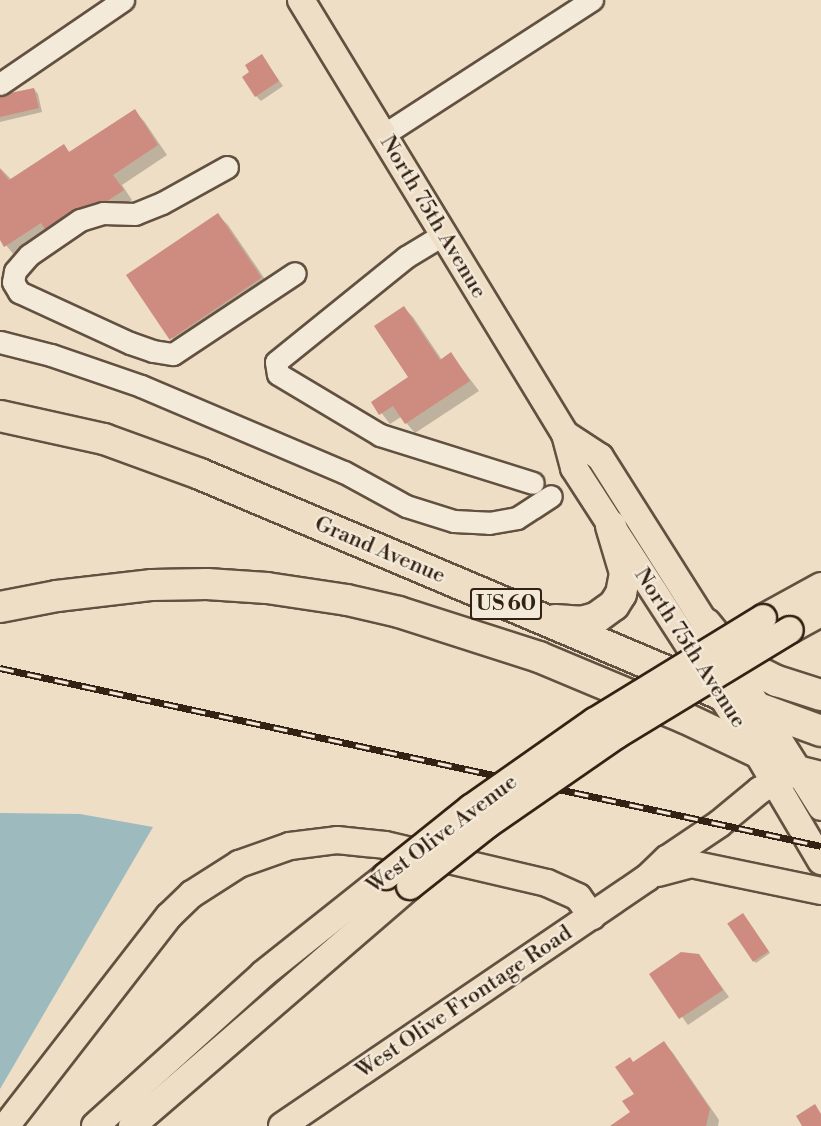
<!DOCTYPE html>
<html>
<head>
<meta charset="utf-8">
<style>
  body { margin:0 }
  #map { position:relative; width:821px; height:1126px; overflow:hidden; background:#eedec6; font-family:"Libre Bodoni",serif }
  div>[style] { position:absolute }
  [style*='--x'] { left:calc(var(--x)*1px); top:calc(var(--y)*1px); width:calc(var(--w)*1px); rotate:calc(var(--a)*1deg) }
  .water>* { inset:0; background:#9dbabe }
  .shadow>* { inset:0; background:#0003 }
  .building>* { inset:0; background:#ce8b7f; transform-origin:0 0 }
  .roads { filter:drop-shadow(2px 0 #625140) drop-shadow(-2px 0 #625140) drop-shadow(0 2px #625140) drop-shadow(0 -2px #625140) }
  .minor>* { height:21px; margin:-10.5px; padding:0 10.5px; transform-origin:10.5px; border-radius:10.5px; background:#f4eada }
  .major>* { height:26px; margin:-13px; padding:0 13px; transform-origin:13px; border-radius:13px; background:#eedec6 }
  .highway>* { height:30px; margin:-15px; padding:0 15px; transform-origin:15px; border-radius:15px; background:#eedec6 }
  .rail>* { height:7px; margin-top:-3.5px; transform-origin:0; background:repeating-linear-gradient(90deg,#f4eada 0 14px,#332213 0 28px); box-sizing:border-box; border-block:2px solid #332213 }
  .bridges { filter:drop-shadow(2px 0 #332213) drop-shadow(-2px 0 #332213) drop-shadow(0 2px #332213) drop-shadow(0 -2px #332213) }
  .major-bridge>* { height:26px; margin:-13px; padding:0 13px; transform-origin:13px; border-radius:13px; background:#eedec6 }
  span { translate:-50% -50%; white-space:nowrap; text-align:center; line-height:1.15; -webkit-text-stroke:4.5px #f4eada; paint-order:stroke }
  .shield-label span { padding:2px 4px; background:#f4eada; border:2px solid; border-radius:4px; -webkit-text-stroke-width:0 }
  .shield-label { font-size:21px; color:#332213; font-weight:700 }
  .street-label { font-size:22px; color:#332213 }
</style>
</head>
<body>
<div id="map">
  <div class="water">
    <i style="clip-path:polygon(0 813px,80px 814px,153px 827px,0 1089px)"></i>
  </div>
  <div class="shadow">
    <i style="clip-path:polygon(262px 56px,283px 86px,261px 101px,256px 96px,251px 72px)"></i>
    <i style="clip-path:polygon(34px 89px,38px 94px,42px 112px,0 122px,0 97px)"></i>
    <i style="clip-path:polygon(134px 111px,144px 121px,167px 155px,122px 185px,132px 200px,62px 246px,52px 237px,15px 256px,0 238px,0 168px,12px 180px,64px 146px,70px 153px)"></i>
    <i style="clip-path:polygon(218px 215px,228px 225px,271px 288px,183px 349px,173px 339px,129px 277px)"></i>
    <i style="clip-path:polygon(404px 308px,413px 317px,442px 360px,451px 354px,479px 391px,415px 433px,401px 417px,390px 424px,373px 402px,410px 378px)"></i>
    <i style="clip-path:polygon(745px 917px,770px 953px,756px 963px,754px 961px)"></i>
    <i style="clip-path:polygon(699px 955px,729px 997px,688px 1025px,651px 974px)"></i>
    <i style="clip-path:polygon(664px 1043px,673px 1053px,719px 1120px,718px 1126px,612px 1126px,632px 1113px,636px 1094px,633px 1064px)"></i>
  </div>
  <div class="building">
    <i style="clip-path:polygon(262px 54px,279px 81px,255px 97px,242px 77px,249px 72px,245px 65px)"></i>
    <i style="clip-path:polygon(34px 88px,39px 108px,0 117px,0 95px)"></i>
    <i style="clip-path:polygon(135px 109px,158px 145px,113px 175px,124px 190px,51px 238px,41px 223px,4px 247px,0 240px,0 169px,9px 180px,64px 144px,69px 152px)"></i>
    <i style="left:218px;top:213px;width:78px;height:111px;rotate:56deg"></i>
    <i style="clip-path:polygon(404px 306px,440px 360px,451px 352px,470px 381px,405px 424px,393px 406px,379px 415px,371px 402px,408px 377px,374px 326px)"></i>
    <i style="left:743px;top:913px;width:46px;height:19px;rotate:56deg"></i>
    <i style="clip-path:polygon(681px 952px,699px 954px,723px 990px,679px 1019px,649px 974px)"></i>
    <i style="clip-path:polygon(664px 1041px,710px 1109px,706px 1126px,610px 1126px,630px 1112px,622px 1101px,634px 1094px,615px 1067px,630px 1057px,633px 1062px)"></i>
    <i style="clip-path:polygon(815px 1104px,821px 1114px,821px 1126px,802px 1126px,796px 1116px)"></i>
  </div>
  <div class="roads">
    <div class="minor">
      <i style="--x:0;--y:84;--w:149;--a:-34.3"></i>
      <i style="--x:383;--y:135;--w:249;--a:-32.9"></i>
      <i style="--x:227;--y:167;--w:74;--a:151"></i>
      <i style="--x:162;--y:203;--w:29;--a:158"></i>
      <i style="--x:135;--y:214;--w:32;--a:-178"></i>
      <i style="--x:103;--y:213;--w:24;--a:163"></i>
      <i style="--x:80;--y:220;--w:62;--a:145.5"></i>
      <i style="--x:29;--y:255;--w:21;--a:131"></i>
      <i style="--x:15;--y:271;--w:11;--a:100"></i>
      <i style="--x:13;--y:282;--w:12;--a:59"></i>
      <i style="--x:19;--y:292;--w:122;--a:24.7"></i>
      <i style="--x:130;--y:343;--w:24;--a:19"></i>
      <i style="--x:153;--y:351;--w:20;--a:9"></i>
      <i style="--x:173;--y:354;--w:146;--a:-33.6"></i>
      <i style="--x:444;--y:234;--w:44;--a:148.8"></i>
      <i style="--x:406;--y:257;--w:167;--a:141.1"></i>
      <i style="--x:276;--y:362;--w:12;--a:81"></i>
      <i style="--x:278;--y:374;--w:119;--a:30.9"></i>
      <i style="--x:380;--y:435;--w:160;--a:17.4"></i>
      <i style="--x:0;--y:342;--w:53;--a:14.3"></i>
      <i style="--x:51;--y:355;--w:95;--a:19"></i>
      <i style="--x:141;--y:386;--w:220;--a:23"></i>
      <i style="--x:344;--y:472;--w:71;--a:28.7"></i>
      <i style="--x:406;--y:506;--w:50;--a:17.4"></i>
      <i style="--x:454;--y:521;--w:35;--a:3"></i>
      <i style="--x:489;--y:523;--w:28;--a:-10"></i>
      <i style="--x:517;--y:518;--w:40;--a:-32.9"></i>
    </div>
    <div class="major">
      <i style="--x:301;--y:0;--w:508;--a:58.69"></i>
      <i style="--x:565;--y:434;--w:35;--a:75"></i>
      <i style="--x:574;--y:468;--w:315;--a:57.1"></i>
      <i style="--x:745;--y:732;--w:150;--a:59.5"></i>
      <i style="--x:565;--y:434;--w:42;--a:33.3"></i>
      <i style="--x:600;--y:457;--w:414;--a:57.7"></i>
      <i style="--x:763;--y:618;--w:66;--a:-28.9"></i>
      <i style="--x:790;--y:630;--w:35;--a:-29"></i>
      <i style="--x:658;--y:873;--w:34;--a:-15"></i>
      <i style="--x:691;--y:864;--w:133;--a:11.7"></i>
      <i style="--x:6;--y:1126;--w:266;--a:-52.2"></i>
      <i style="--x:169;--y:916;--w:32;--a:-44"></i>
      <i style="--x:192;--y:894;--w:56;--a:-32.6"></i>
      <i style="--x:239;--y:864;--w:54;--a:-19.4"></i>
      <i style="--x:290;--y:846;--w:47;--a:-7.3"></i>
      <i style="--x:337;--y:840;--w:48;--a:5.9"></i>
      <i style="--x:385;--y:845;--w:166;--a:13.2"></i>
      <i style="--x:547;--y:883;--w:34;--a:24"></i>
      <i style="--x:578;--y:897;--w:24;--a:54"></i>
      <i style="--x:95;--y:1126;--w:227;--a:-42.1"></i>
      <i style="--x:263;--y:974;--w:157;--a:-38.5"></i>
      <i style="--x:132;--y:1126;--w:367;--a:-40.8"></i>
      <i style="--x:282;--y:1126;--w:441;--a:-34.2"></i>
      <i style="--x:647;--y:878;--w:28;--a:-44"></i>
      <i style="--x:667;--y:859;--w:63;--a:-33.9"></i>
      <i style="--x:719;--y:824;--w:53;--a:-39.7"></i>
      <i style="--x:760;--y:790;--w:33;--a:-27"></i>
    </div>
    <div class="highway">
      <i style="--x:0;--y:416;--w:107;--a:12.5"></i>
      <i style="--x:104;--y:439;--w:102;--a:20"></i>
      <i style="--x:200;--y:474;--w:565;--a:22.93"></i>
      <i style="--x:720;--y:694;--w:108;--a:20.1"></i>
      <i style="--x:0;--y:607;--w:58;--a:-10.9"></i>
      <i style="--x:57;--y:596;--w:96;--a:-6.6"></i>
      <i style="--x:152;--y:585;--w:55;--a:-1"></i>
      <i style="--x:207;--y:584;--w:60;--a:3.8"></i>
      <i style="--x:267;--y:588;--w:81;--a:8.5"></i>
      <i style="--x:347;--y:600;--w:53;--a:13"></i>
      <i style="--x:399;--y:612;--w:147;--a:17.8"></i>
      <i style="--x:539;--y:657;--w:158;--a:22.7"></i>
      <i style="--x:685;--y:718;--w:124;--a:25.3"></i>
      <i style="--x:797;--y:771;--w:25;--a:14"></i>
      <i style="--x:555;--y:620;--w:26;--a:4"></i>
      <i style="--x:581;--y:622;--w:16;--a:-15"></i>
      <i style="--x:596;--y:618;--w:22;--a:-36"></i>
      <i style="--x:614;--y:605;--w:13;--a:-58"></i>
      <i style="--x:621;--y:594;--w:21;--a:-79"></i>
      <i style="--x:625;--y:573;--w:49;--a:-106.6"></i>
      <i style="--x:706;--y:624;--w:35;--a:51"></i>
      <i style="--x:728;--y:651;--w:22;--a:39"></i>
      <i style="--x:745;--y:665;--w:36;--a:27"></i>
      <i style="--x:777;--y:681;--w:46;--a:17.7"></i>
    </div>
  </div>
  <div class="rail">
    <i style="--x:0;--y:668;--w:840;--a:12.23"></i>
  </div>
  <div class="bridges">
    <div class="major-bridge">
      <i style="--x:386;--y:876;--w:109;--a:-38.7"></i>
      <i style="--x:471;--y:808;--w:151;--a:-35.1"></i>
      <i style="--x:595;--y:721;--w:197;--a:-31.5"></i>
      <i style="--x:410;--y:886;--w:98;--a:-38.4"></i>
      <i style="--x:487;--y:825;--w:158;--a:-34.7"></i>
      <i style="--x:617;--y:735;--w:202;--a:-31.3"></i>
    </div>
  </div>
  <div class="shield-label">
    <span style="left:506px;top:604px">US 60</span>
  </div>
  <div class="street-label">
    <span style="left:433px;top:217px;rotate:59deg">North 75th Avenue</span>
    <span style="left:380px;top:550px;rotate:23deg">Grand Avenue</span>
    <span style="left:690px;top:648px;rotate:57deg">North 75th Avenue</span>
    <span style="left:442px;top:834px;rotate:-37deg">West Olive Avenue</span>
    <span style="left:464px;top:1002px;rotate:-34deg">West Olive Frontage Road</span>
  </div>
</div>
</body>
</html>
